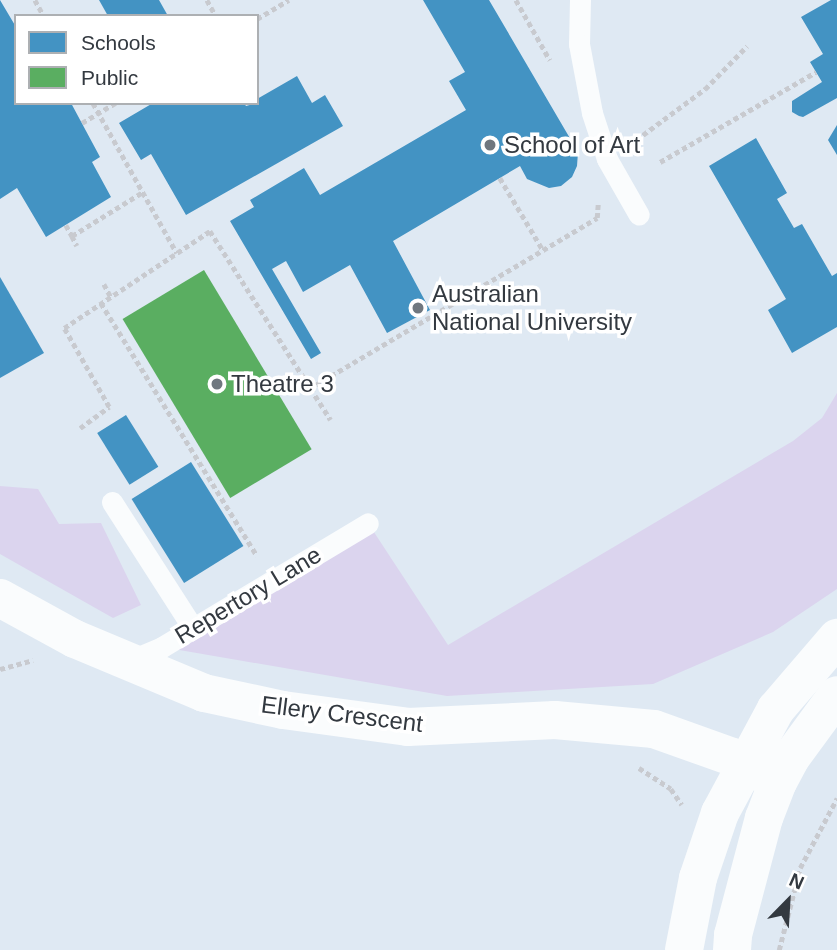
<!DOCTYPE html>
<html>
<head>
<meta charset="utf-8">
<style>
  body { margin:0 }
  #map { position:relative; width:837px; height:950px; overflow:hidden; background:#dfe9f3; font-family:Arial,sans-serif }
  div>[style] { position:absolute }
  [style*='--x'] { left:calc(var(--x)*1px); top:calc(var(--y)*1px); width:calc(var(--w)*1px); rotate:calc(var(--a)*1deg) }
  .green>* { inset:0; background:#dbd4ee }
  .schools>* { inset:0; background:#4393c3; transform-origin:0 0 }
  .public>* { inset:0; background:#5aae61; transform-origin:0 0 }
  .path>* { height:4.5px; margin-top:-2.25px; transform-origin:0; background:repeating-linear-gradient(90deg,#c8cacf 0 5px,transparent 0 8.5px) }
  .lane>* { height:21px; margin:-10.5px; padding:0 10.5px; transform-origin:10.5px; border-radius:10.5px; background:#fafcfd }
  .street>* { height:38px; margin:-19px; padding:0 19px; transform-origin:19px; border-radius:19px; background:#fafcfd }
  .secondary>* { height:38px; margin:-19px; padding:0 19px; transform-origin:19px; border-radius:19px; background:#fafcfd }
  .dots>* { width:19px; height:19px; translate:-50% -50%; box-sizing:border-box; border:4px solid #fff; border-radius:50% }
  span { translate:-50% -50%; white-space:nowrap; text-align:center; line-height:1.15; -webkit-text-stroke:7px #fff; paint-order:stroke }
  .poi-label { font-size:24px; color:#333940 }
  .left { translate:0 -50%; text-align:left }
  .street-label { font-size:24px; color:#333940 }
  .legend { position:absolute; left:14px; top:14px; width:245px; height:91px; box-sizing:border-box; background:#fff; border:2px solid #adb0b3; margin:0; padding:9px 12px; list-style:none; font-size:21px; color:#333940 }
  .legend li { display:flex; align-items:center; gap:14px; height:35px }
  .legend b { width:35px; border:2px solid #adb0b3 }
  .north { position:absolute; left:753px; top:866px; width:70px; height:70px; -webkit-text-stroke:5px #fff; paint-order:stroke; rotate:24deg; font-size:19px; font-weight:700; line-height:28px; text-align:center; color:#333940 }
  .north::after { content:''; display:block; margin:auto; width:24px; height:32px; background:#333940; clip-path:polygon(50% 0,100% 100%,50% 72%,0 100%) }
</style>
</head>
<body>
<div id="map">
  <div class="green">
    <i style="clip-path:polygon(837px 393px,837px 589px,773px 632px,653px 684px,447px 696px,162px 647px,368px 523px,448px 645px,793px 441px,822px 418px)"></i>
    <i style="clip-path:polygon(0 486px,38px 489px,59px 524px,101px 523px,141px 605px,113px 618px,0 554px)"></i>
  </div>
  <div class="schools">
    <i style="clip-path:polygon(0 0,16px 27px,16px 103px,71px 103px,100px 157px,92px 162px,111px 197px,46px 237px,17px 188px,0 199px)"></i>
    <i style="clip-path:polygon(99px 0,159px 0,168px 16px,108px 16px)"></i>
    <i style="clip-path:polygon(423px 0,489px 0,578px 152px,577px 166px,572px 177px,561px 186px,549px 188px,527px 179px,520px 166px,393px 241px,430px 310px,387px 333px,350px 265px,303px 292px,286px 261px,272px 269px,321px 353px,311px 359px,230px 221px,254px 207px,250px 200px,304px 168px,320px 195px,466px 110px,449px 81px,465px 72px)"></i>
    <i style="clip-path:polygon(831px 0,837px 0,837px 98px,803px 117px,799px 116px,792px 112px,792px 101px,822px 82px,810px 62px,823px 54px,801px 17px)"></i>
    <i style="clip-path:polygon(297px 76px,312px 103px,325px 95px,343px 126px,186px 215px,151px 154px,141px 160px,119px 123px,153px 103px,244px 103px,246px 106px,257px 103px,257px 99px)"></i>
    <i style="clip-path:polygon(837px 125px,837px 155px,828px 140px)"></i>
    <i style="clip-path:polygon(756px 138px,787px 193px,777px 199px,794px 228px,802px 224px,832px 276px,837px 273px,837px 327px,792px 353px,768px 310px,786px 299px,709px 166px)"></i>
    <i style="clip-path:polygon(0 277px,44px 353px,0 378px)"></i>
    <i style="left:126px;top:415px;width:61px;height:34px;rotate:58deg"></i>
    <i style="left:191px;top:462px;width:99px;height:70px;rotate:58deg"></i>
  </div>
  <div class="public">
    <i style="left:204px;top:270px;width:209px;height:95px;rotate:59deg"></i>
  </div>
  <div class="path">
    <i style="--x:35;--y:0;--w:18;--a:61"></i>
    <i style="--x:207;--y:0;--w:18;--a:61"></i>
    <i style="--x:516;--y:0;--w:69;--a:60.5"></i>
    <i style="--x:257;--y:19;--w:37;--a:-31"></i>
    <i style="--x:93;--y:103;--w:172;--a:60.8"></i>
    <i style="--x:82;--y:123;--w:39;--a:-31"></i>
    <i style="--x:636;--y:140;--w:86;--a:-36.5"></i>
    <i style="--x:705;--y:89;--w:60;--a:-45.7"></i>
    <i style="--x:660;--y:162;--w:180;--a:-30"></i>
    <i style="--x:500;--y:178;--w:84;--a:59.2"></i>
    <i style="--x:66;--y:225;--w:13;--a:61"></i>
    <i style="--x:72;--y:236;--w:84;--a:-31.8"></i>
    <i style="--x:72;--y:236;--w:11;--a:63"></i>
    <i style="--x:104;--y:284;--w:15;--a:62"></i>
    <i style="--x:101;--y:303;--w:297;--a:58.3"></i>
    <i style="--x:309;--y:389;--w:335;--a:-30.7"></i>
    <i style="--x:597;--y:218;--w:15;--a:-86"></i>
    <i style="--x:80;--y:428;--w:36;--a:-36"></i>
    <i style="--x:109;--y:407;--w:91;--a:-119.7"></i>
    <i style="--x:64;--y:328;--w:175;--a:-33.6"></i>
    <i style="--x:210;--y:231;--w:224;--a:57.4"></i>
    <i style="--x:0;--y:669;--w:34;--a:-15"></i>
    <i style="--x:639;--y:768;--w:38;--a:33"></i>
    <i style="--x:671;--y:789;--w:19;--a:55"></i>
    <i style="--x:779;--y:950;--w:85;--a:-75.6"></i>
    <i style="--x:800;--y:868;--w:79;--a:-62.1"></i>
  </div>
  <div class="lane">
    <i style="--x:580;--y:0;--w:44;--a:91.3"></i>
    <i style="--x:579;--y:44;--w:70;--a:79.3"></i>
    <i style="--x:592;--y:113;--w:48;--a:71.9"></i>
    <i style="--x:607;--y:159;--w:64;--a:60.3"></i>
    <i style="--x:112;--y:502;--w:150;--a:57.3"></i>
    <i style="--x:127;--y:662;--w:38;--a:-23"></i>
    <i style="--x:162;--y:647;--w:240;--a:-31"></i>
  </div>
  <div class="street">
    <i style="--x:0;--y:598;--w:85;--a:28.7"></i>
    <i style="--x:75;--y:639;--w:140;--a:22.7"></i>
    <i style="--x:204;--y:693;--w:81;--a:12.1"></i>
    <i style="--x:283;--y:710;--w:126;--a:7.7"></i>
    <i style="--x:408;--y:727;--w:147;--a:-2.7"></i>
    <i style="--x:555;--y:720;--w:99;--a:5.2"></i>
    <i style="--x:654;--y:729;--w:83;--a:19.7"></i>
    <i style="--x:732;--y:757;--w:50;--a:28.6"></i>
  </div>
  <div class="secondary">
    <i style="--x:684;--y:950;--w:73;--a:-79"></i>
    <i style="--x:698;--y:878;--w:69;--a:-71.3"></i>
    <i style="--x:720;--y:813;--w:118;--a:-61.7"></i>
    <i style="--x:776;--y:709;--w:94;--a:-49.3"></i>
    <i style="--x:732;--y:950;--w:15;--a:-86"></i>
    <i style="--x:733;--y:935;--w:121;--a:-75.2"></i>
    <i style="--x:764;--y:818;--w:39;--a:-69"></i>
    <i style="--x:778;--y:782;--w:26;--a:-62"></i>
    <i style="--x:790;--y:759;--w:79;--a:-53.7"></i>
  </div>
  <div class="dots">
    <i style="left:490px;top:145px;background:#6f777f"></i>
    <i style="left:418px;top:308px;background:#6f777f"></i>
    <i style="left:217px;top:384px;background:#6f777f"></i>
  </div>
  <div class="poi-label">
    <span class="left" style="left:504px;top:145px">School of Art</span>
    <span class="left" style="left:432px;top:308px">Australian<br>National University</span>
    <span class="left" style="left:231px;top:384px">Theatre 3</span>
  </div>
  <div class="street-label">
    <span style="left:248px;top:595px;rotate:-31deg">Repertory Lane</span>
    <span style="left:342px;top:714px;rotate:7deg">Ellery Crescent</span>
  </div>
  <ul class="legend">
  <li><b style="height:19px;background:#4393c3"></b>Schools</li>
  <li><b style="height:19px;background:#5aae61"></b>Public</li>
  </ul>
  <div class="north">N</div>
</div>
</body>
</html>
